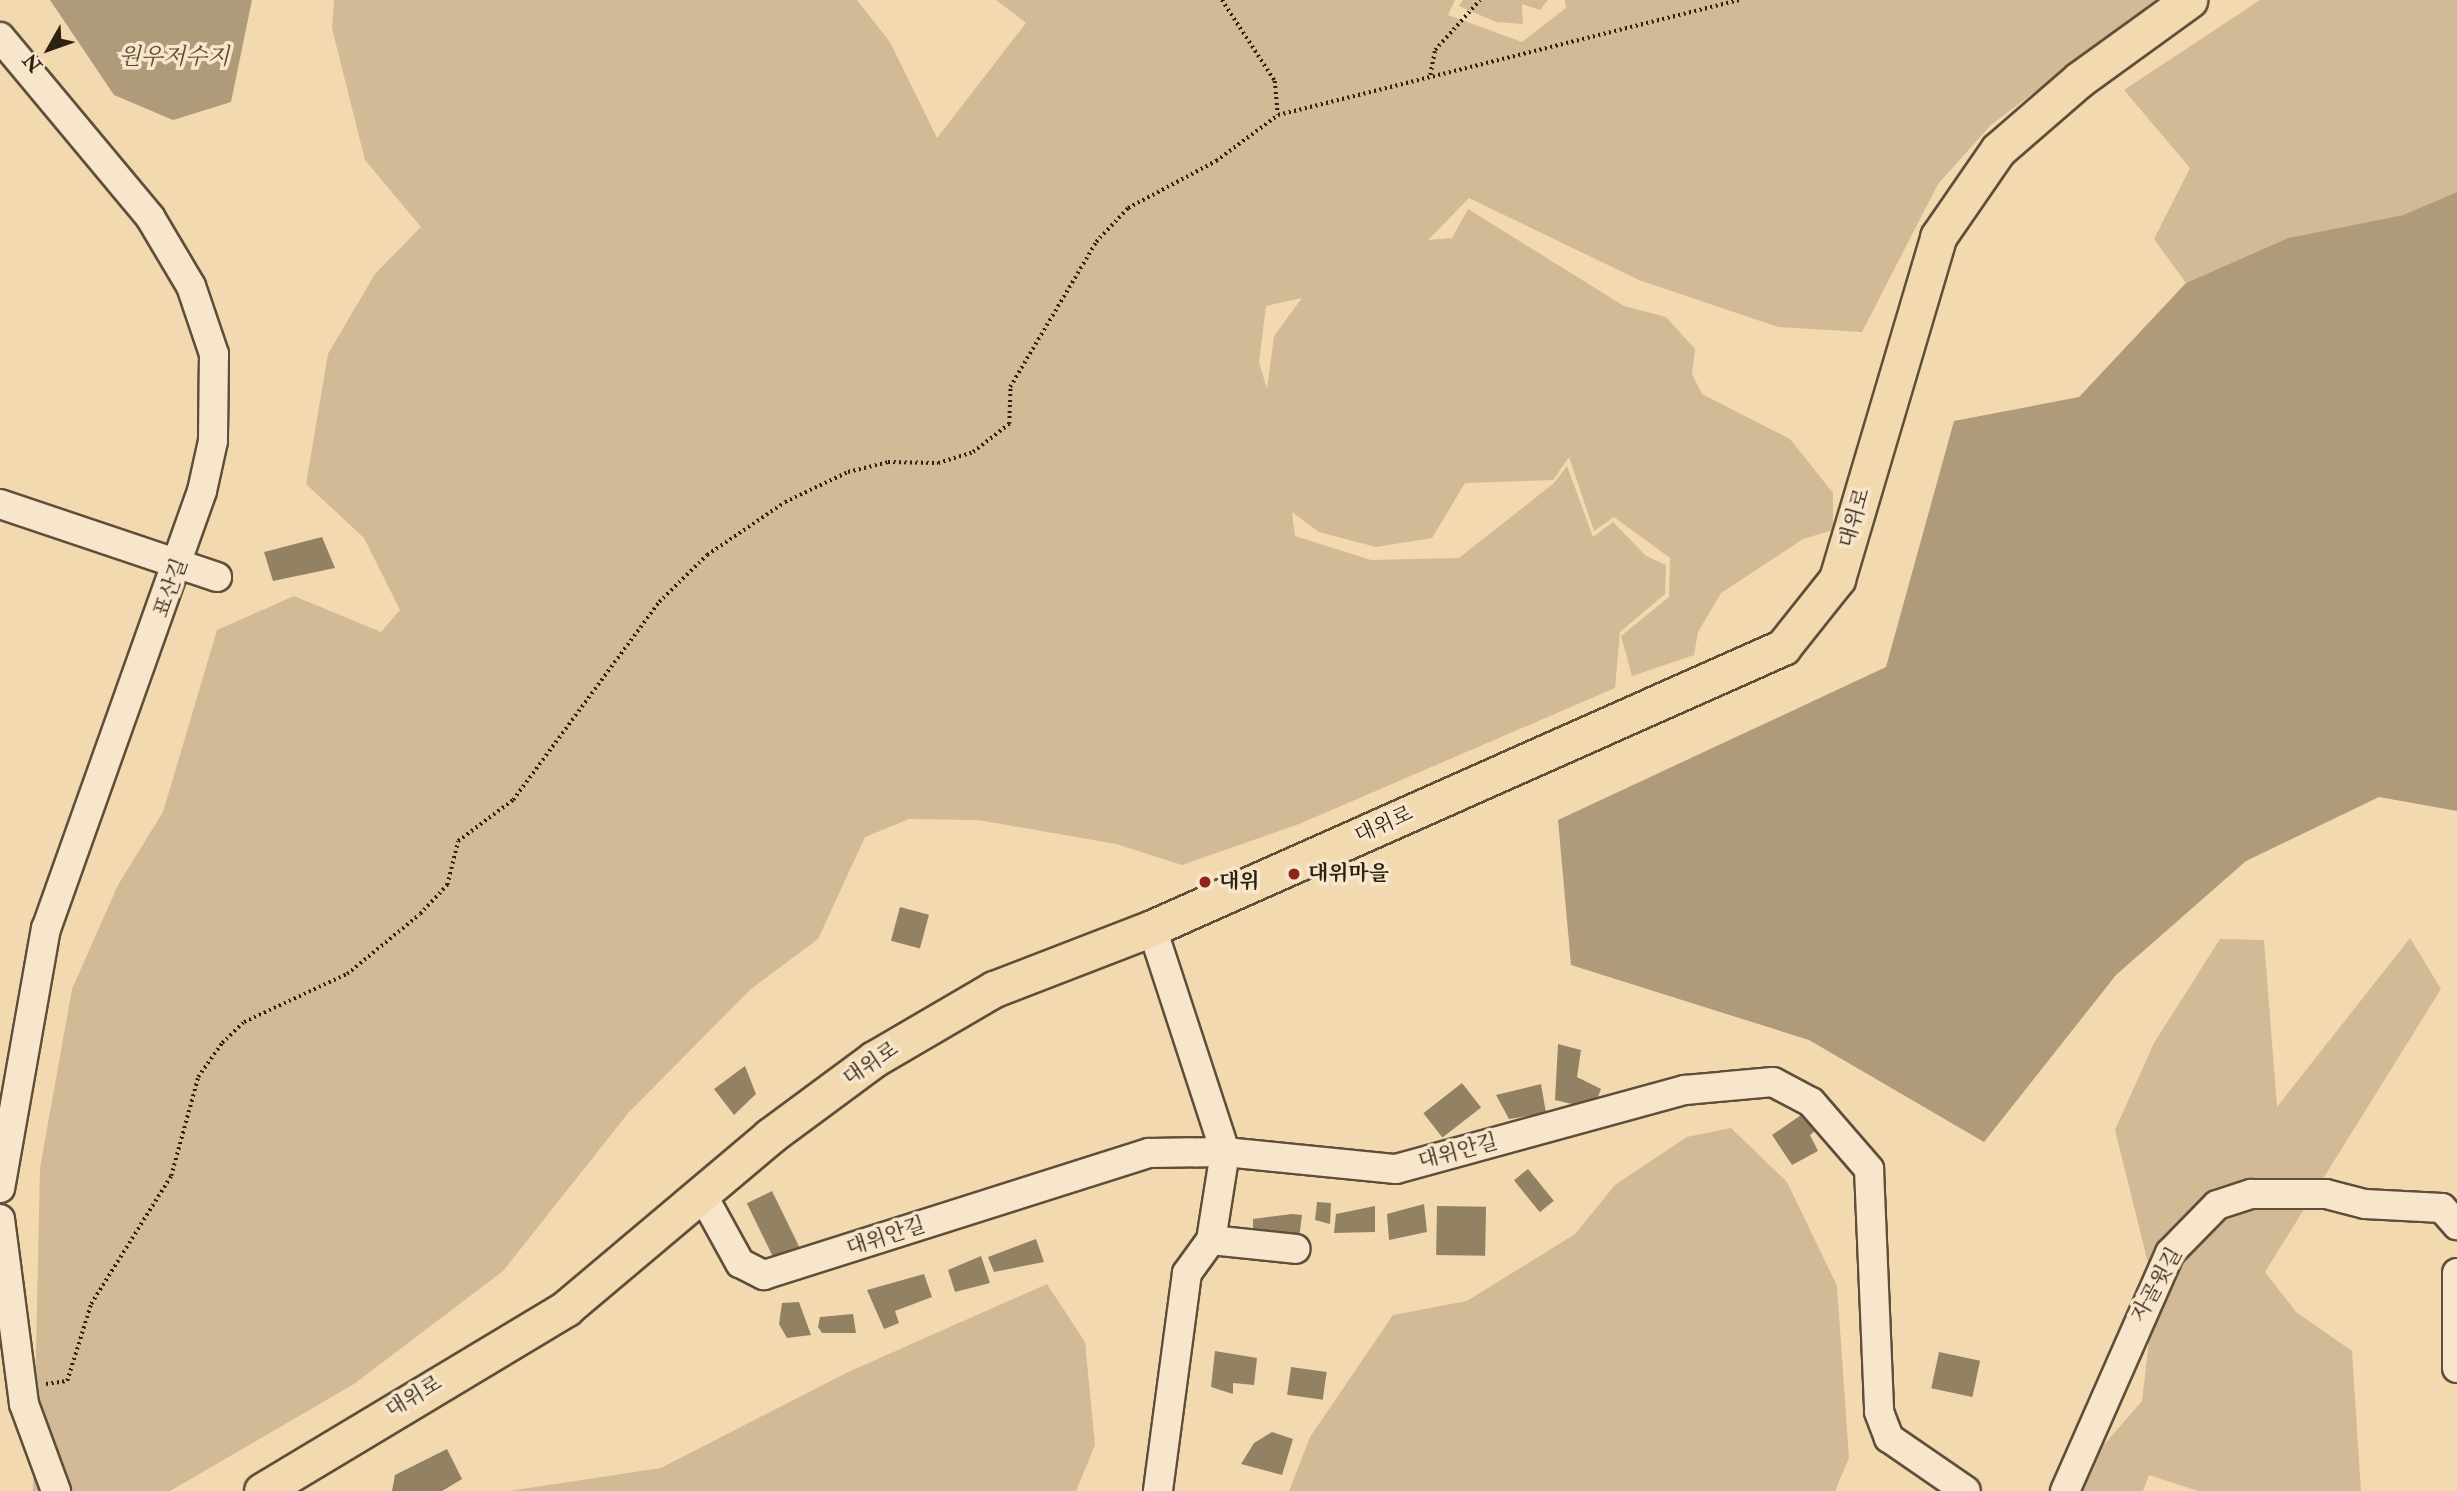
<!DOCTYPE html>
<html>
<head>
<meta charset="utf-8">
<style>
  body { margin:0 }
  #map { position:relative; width:2457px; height:1491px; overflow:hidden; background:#f2d9b0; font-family:"IM FELL Double Pica","Noto Serif KR",serif }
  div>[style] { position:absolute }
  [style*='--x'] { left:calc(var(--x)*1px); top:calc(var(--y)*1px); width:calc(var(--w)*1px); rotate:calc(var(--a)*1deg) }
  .green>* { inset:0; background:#d1ba95 }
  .water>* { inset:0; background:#af9a7a }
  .building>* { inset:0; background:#938164; transform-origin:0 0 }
  .path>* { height:3.5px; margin-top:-1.75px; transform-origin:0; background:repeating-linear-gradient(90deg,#2d2112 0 2px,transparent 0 5.5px) }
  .roads { filter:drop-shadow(2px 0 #5e4f3a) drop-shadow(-2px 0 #5e4f3a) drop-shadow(0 2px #5e4f3a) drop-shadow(0 -2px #5e4f3a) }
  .minor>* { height:28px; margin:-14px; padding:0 14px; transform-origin:14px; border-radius:14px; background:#f7e6cc }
  .major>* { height:35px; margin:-17.5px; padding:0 17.5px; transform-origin:17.5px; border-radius:17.5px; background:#f2d9b0 }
  .dots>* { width:19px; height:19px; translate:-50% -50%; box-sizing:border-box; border:4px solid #f7e6cc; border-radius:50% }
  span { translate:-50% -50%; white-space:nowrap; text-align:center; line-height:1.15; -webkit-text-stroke:7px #f7e6cc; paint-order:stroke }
  .street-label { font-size:21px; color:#2d2112 }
  .poi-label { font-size:21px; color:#2d2112; font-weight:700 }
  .left { translate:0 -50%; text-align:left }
  .water-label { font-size:23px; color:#5a4b36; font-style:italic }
  .north { position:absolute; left:14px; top:14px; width:70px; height:70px; -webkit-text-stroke:5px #f7e6cc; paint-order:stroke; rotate:230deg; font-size:19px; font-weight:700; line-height:28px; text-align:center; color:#2d2112 }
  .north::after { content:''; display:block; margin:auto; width:24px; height:32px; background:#2d2112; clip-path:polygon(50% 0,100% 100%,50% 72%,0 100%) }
</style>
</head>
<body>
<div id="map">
  <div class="green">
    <i style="clip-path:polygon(evenodd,334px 0,857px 0,890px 42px,937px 138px,1026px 23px,996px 0,1455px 0,1448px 15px,1522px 42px,1566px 8px,1565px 0,2156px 0,1991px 125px,1938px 184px,1862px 332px,1778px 327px,1639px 280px,1469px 198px,1428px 240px,1452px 238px,1468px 209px,1624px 306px,1666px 317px,1695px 349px,1692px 374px,1702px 394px,1790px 439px,1833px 493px,1833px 530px,1803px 539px,1721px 593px,1698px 632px,1694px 655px,1632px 676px,1621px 636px,1669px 597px,1670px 558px,1614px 517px,1594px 531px,1569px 457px,1553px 480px,1465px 483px,1432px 538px,1376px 547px,1319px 532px,1292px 512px,1295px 536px,1371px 560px,1459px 558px,1554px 483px,1567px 466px,1593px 537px,1613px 522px,1646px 556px,1666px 565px,1665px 594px,1620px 632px,1615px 688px,1299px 824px,1182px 865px,1116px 844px,978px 820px,909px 819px,865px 837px,818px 939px,751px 989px,629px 1112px,503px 1271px,354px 1384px,170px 1491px,33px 1491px,40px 1168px,72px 989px,118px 885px,163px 812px,217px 630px,294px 596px,381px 632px,400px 610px,364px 538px,306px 484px,328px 354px,375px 274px,421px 227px,365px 160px,332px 28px,334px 0,1302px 298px,1274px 336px,1267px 389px,1259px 362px,1266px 306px,1302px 298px)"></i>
    <i style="clip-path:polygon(1463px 0,1548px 0,1540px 10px,1522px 4px,1523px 24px,1496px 22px,1459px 6px)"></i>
    <i style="clip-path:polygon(2260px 0,2457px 0,2457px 192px,2403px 215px,2288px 238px,2186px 283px,2154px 239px,2190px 168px,2124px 90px)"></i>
    <i style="clip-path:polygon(2410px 938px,2441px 989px,2265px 1272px,2296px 1312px,2352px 1351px,2361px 1491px,2198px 1491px,2149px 1475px,2143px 1491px,2078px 1491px,2095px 1455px,2142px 1401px,2155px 1291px,2115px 1130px,2154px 1043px,2220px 939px,2264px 940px,2277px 1107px)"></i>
    <i style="clip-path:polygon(1731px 1128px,1787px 1182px,1837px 1286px,1849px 1458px,1835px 1491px,1289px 1491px,1310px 1437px,1393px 1315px,1467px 1301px,1575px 1234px,1615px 1185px,1687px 1137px)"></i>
    <i style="clip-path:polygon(1047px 1284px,1085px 1342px,1095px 1445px,1076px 1491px,509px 1491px,661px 1468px,846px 1373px)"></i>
  </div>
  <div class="water">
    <i style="clip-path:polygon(50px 0,252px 0,231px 102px,173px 120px,114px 95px)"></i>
    <i style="clip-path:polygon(2457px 192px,2457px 811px,2379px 797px,2246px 861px,2116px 975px,1984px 1142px,1809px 1040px,1571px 965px,1558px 820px,1886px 667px,1954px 421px,2079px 397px,2186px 283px,2288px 238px,2403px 215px)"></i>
  </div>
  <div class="building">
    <i style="clip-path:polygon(322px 537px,335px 568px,273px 581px,264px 552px)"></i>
    <i style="left:900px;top:907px;width:30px;height:35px;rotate:15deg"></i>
    <i style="clip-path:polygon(1558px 1044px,1581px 1050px,1577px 1077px,1601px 1089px,1593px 1109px,1555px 1100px)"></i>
    <i style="clip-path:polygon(745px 1066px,756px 1094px,734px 1115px,714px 1089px)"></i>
    <i style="left:1462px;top:1083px;width:31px;height:49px;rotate:52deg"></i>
    <i style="clip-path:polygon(1541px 1084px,1546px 1113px,1509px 1119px,1496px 1095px)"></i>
    <i style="clip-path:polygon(1804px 1113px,1816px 1130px,1810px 1135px,1818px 1151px,1792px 1165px,1772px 1135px)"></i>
    <i style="left:1528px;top:1169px;width:41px;height:18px;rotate:51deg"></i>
    <i style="left:772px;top:1191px;width:64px;height:28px;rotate:64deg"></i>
    <i style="clip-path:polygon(1317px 1202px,1331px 1203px,1330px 1224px,1315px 1220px)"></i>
    <i style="clip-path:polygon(1424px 1204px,1427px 1232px,1389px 1240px,1387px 1214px)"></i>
    <i style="clip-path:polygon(1375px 1206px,1375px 1232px,1334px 1233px,1336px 1214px)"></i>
    <i style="left:1437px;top:1206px;width:49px;height:49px;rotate:1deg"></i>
    <i style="clip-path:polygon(1292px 1214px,1302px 1215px,1299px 1239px,1253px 1236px,1253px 1219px)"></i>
    <i style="clip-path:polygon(1036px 1239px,1044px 1262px,994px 1272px,988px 1257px)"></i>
    <i style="clip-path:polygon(981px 1256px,990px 1283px,955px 1292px,948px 1270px)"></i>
    <i style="clip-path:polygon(924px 1274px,932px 1297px,895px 1311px,899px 1323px,884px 1329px,867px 1290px)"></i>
    <i style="clip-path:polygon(799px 1302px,811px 1335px,787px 1338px,779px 1324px,782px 1303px)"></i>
    <i style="clip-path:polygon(853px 1314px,856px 1333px,822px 1333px,818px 1327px,820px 1317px)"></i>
    <i style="clip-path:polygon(1215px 1351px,1257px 1358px,1254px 1385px,1233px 1383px,1233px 1394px,1211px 1387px)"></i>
    <i style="left:1939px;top:1352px;width:42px;height:37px;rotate:12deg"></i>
    <i style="left:1291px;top:1367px;width:36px;height:28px;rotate:8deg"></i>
    <i style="clip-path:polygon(1272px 1432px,1293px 1439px,1282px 1475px,1241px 1464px,1254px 1443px)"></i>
    <i style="clip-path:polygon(447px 1449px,462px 1479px,442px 1491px,392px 1491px,395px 1475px)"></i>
  </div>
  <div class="path">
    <i style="--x:1222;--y:0;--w:97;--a:56.8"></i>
    <i style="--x:1275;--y:81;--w:34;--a:85"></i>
    <i style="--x:1430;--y:75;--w:25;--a:-79"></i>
    <i style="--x:1435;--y:50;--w:67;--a:-48"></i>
    <i style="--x:46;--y:1384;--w:21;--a:-8"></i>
    <i style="--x:67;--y:1381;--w:81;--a:-72.7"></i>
    <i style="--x:91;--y:1304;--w:151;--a:-58"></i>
    <i style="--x:171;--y:1176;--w:103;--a:-74.7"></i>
    <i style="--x:198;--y:1077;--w:42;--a:-54.8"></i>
    <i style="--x:222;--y:1043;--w:30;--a:-44"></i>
    <i style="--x:244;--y:1022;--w:114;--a:-25"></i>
    <i style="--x:347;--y:974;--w:94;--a:-39.4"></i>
    <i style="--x:420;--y:914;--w:40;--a:-47"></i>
    <i style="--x:447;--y:885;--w:45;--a:-76"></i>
    <i style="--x:458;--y:841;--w:69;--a:-36.7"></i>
    <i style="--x:513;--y:800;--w:246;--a:-53.6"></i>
    <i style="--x:659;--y:602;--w:67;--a:-44.4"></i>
    <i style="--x:707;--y:555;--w:94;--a:-34.2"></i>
    <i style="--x:785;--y:502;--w:70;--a:-25.5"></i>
    <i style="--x:848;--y:472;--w:41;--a:-14"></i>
    <i style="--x:888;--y:462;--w:50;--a:1.1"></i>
    <i style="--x:938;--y:463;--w:37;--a:-17"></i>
    <i style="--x:973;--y:452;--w:46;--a:-37.9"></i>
    <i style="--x:1009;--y:424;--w:37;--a:-88"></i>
    <i style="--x:1010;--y:387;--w:169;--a:-59.3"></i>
    <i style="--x:1096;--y:242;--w:47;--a:-46.7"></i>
    <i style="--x:1128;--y:208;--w:100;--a:-28.1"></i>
    <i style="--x:1216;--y:161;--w:77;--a:-36.6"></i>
    <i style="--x:1278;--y:115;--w:475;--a:-14"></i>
  </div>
  <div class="roads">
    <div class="minor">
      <i style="--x:0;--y:37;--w:234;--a:50.2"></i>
      <i style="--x:150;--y:217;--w:80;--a:59.3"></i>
      <i style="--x:191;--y:286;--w:72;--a:71.3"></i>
      <i style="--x:214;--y:354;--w:87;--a:90.7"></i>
      <i style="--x:213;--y:441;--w:51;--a:102.4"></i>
      <i style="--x:202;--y:491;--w:464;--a:109.6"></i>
      <i style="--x:46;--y:928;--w:264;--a:100"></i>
      <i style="--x:0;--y:504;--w:229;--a:18.6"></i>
      <i style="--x:1152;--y:928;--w:236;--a:71.9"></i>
      <i style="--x:1225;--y:1152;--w:89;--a:99"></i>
      <i style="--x:1211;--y:1240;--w:41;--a:126"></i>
      <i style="--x:1187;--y:1273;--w:220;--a:97.6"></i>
      <i style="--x:703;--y:1196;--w:77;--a:61.1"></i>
      <i style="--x:740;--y:1263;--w:27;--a:27"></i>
      <i style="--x:764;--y:1275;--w:404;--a:-17.6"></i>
      <i style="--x:1149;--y:1153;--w:76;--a:-0.8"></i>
      <i style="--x:1225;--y:1152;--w:172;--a:5.7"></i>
      <i style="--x:1396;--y:1169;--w:300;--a:-15.3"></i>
      <i style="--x:1685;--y:1090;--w:88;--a:-5.2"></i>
      <i style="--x:1773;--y:1082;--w:43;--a:27.8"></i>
      <i style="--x:1811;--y:1102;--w:89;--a:49.1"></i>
      <i style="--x:1869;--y:1169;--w:243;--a:87.6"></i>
      <i style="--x:1879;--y:1412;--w:28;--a:69"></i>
      <i style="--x:1889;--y:1438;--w:93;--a:34.5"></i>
      <i style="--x:0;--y:1219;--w:187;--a:82.6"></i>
      <i style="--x:24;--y:1404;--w:93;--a:69.8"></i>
      <i style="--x:1211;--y:1240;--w:85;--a:6"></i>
      <i style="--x:2457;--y:1273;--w:95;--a:90"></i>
      <i style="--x:2065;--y:1491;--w:260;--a:-66.2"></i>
      <i style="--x:2170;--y:1253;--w:67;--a:-45.6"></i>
      <i style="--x:2217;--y:1205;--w:36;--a:-18"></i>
      <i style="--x:2251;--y:1194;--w:75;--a:0"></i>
      <i style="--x:2326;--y:1194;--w:40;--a:14.4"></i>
      <i style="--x:2365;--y:1204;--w:77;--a:3"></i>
      <i style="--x:2442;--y:1208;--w:23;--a:49"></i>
    </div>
    <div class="major">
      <i style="--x:262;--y:1491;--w:355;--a:-31"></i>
      <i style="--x:566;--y:1308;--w:267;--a:-40.1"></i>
      <i style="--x:770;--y:1136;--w:129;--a:-36.5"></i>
      <i style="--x:874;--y:1059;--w:139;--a:-30.3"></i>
      <i style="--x:994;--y:989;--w:169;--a:-21.1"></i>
      <i style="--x:1152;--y:928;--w:691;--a:-24"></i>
      <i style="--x:1783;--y:647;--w:87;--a:-51.5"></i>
      <i style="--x:1837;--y:579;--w:357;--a:-73.5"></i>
      <i style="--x:1938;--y:237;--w:106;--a:-55.4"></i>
      <i style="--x:1998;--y:150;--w:108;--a:-40.9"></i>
      <i style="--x:2080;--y:79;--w:135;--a:-35.9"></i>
    </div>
  </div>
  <div class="dots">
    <i style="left:1294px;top:874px;background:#8f2418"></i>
    <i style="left:1205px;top:882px;background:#8f2418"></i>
  </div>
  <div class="street-label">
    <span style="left:1855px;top:518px;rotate:-74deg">대위로</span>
    <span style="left:171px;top:588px;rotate:-70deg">표산길</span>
    <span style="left:1384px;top:825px;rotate:-24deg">대위로</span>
    <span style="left:871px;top:1064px;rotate:-34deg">대위로</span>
    <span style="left:1458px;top:1152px;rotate:-15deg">대위안길</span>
    <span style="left:886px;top:1237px;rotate:-18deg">대위안길</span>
    <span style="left:2157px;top:1285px;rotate:-61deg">자골윗길</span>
    <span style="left:414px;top:1397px;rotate:-31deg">대위로</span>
  </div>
  <div class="poi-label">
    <span class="left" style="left:1308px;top:874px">대위마을</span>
    <span class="left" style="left:1219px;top:882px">대위</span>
  </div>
  <div class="water-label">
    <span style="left:174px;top:57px">원우저수지</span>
  </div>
  <div class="north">N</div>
</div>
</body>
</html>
